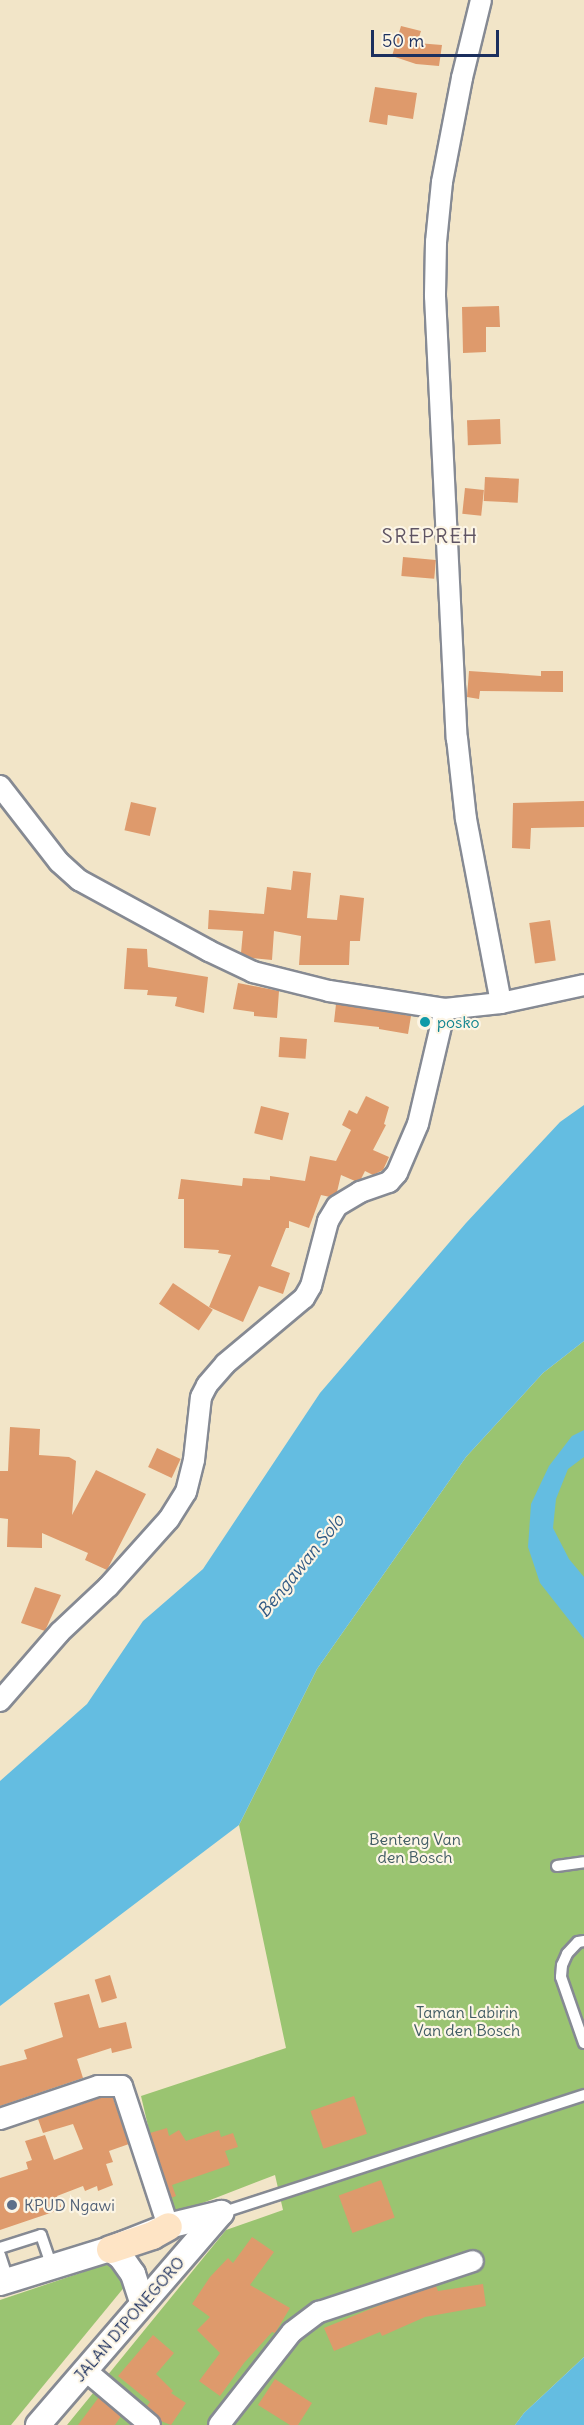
<!DOCTYPE html>
<html>
<head>
<meta charset="utf-8">
<style>
  body { margin:0 }
  #map { position:relative; width:584px; height:2425px; overflow:hidden; background:#f2e5c8; font-family:Delius,sans-serif }
  div>[style] { position:absolute }
  [style*='--x'] { left:calc(var(--x)*1px); top:calc(var(--y)*1px); width:calc(var(--w)*1px); rotate:calc(var(--a)*1deg) }
  .green>* { inset:0; background:#9ac471 }
  .water>* { inset:0; background:#64bde1 }
  .building>* { inset:0; background:#de9a6c; transform-origin:0 0 }
  .roads { filter:drop-shadow(2px 0 #868a93) drop-shadow(-2px 0 #868a93) drop-shadow(0 2px #868a93) drop-shadow(0 -2px #868a93) }
  .service>* { height:10px; margin:-5px; padding:0 5px; transform-origin:5px; border-radius:5px; background:#fff }
  .minor>* { height:20px; margin:-10px; padding:0 10px; transform-origin:10px; border-radius:10px; background:#fff }
  .tertiary>* { height:24px; margin:-12px; padding:0 12px; transform-origin:12px; border-radius:12px; background:#fff }
  .secondary>* { height:27px; margin:-13.5px; padding:0 13.5px; transform-origin:13.5px; border-radius:13.5px; background:#fee4c5 }
  .dots>* { width:16px; height:16px; translate:-50% -50%; box-sizing:border-box; border:3px solid #fcf5e5; border-radius:50% }
  span { translate:-50% -50%; white-space:nowrap; text-align:center; line-height:1.15; -webkit-text-stroke:4.5px #fcf5e5; paint-order:stroke }
  .culture-label { font-size:16px; color:#0d838f }
  .left { translate:0 -50%; text-align:left }
  .park-label { font-size:16px; color:#415c64 }
  .service-label { font-size:16px; color:#4e5e75 }
  .street-label { font-size:16px; color:#1b2f5e }
  .water-label { font-size:18px; color:#315a85; font-style:italic }
  .quarter-label { font-size:20px; color:#5f5463; letter-spacing:1.5px }
  .scale { position:absolute; left:371px; top:30px; width:128px; height:27px; box-sizing:border-box; border:3px solid #1b2f5e; border-top:0; padding-left:8px; font-size:18px; line-height:21px; white-space:nowrap; color:#1b2f5e; -webkit-text-stroke:4px #fcf5e5; paint-order:stroke }
</style>
</head>
<body>
<div id="map">
  <div class="green">
    <i style="clip-path:polygon(584px 1341px,584px 2357px,524px 2413px,515px 2425px,67px 2425px,226px 2230px,283px 2210px,275px 2175px,169px 2216px,141px 2096px,286px 2048px,239px 1825px,317px 1669px,466px 1457px,543px 1373px)"></i>
    <i style="clip-path:polygon(110px 2263px,126px 2285px,11px 2425px,0 2425px,0 2300px)"></i>
  </div>
  <div class="water">
    <i style="clip-path:polygon(584px 1105px,584px 1341px,543px 1373px,466px 1457px,317px 1669px,239px 1825px,0 2006px,0 1781px,87px 1704px,143px 1621px,203px 1569px,320px 1393px,466px 1223px,560px 1122px)"></i>
    <i style="clip-path:polygon(584px 1430px,584px 1457px,568px 1469px,556px 1499px,553px 1528px,569px 1559px,584px 1577px,584px 1639px,540px 1583px,528px 1547px,531px 1504px,549px 1466px,572px 1436px)"></i>
    <i style="clip-path:polygon(584px 2357px,584px 2425px,515px 2425px,524px 2413px)"></i>
  </div>
  <div class="building">
    <i style="clip-path:polygon(401px 26px,421px 31px,417px 43px,442px 45px,439px 66px,416px 64px,392px 56px)"></i>
    <i style="clip-path:polygon(375px 87px,417px 93px,413px 119px,388px 115px,387px 125px,369px 122px)"></i>
    <i style="clip-path:polygon(499px 306px,500px 327px,486px 327px,486px 352px,463px 353px,462px 307px)"></i>
    <i style="left:500px;top:419px;width:25px;height:33px;rotate:88deg"></i>
    <i style="left:485px;top:477px;width:34px;height:24px;rotate:3deg"></i>
    <i style="left:465px;top:488px;width:19px;height:26px;rotate:6deg"></i>
    <i style="left:403px;top:557px;width:33px;height:19px;rotate:5deg"></i>
    <i style="clip-path:polygon(469px 671px,541px 676px,541px 671px,563px 671px,563px 692px,480px 691px,479px 699px,467px 697px)"></i>
    <i style="clip-path:polygon(584px 801px,584px 827px,531px 828px,530px 849px,512px 848px,513px 803px)"></i>
    <i style="left:131px;top:802px;width:26px;height:29px;rotate:13deg"></i>
    <i style="clip-path:polygon(293px 871px,311px 873px,307px 918px,337px 920px,340px 895px,364px 898px,360px 941px,350px 941px,349px 965px,299px 965px,301px 936px,274px 931px,272px 960px,252px 958px,241px 953px,243px 931px,208px 929px,209px 910px,264px 914px,267px 887px,291px 890px)"></i>
    <i style="left:550px;top:920px;width:41px;height:21px;rotate:82deg"></i>
    <i style="clip-path:polygon(127px 948px,147px 949px,148px 967px,208px 977px,204px 1013px,175px 1006px,177px 997px,147px 995px,148px 990px,124px 989px)"></i>
    <i style="clip-path:polygon(238px 983px,279px 991px,277px 1018px,254px 1016px,254px 1012px,233px 1009px)"></i>
    <i style="clip-path:polygon(336px 1004px,411px 1016px,408px 1034px,379px 1029px,379px 1027px,334px 1022px)"></i>
    <i style="left:280px;top:1037px;width:27px;height:20px;rotate:4deg"></i>
    <i style="clip-path:polygon(366px 1096px,389px 1107px,384px 1124px,386px 1125px,373px 1150px,389px 1157px,383px 1170px,373px 1175px,365px 1171px,361px 1179px,355px 1181px,341px 1175px,337px 1192px,330px 1197px,321px 1195px,309px 1228px,289px 1221px,289px 1228px,286px 1228px,271px 1266px,290px 1273px,283px 1294px,259px 1286px,243px 1322px,209px 1307px,231px 1255px,218px 1253px,219px 1250px,184px 1248px,184px 1199px,178px 1199px,181px 1179px,242px 1186px,243px 1178px,270px 1180px,270px 1176px,305px 1181px,310px 1156px,336px 1161px,351px 1130px,342px 1125px,349px 1110px,357px 1114px)"></i>
    <i style="left:261px;top:1106px;width:29px;height:28px;rotate:14deg"></i>
    <i style="left:173px;top:1283px;width:48px;height:25px;rotate:34deg"></i>
    <i style="clip-path:polygon(10px 1427px,40px 1429px,39px 1455px,69px 1457px,76px 1461px,72px 1515px,96px 1470px,146px 1494px,107px 1570px,85px 1560px,88px 1553px,42px 1533px,42px 1548px,7px 1547px,8px 1519px,0 1518px,0 1471px,8px 1471px)"></i>
    <i style="left:157px;top:1448px;width:26px;height:21px;rotate:25deg"></i>
    <i style="clip-path:polygon(35px 1587px,61px 1595px,45px 1631px,21px 1623px)"></i>
    <i style="left:110px;top:1975px;width:24px;height:16px;rotate:73deg"></i>
    <i style="clip-path:polygon(89px 1994px,99px 2028px,126px 2022px,132px 2048px,112px 2053px,111px 2048px,77px 2059px,83px 2078px,0 2106px,0 2066px,27px 2059px,24px 2050px,63px 2037px,54px 2003px)"></i>
    <i style="left:354px;top:2096px;width:40px;height:46px;rotate:71deg"></i>
    <i style="clip-path:polygon(100px 2098px,113px 2098px,129px 2144px,109px 2151px,113px 2162px,106px 2164px,113px 2185px,98px 2191px,97px 2186px,85px 2191px,83px 2186px,57px 2196px,62px 2209px,0 2230px,0 2178px,28px 2169px,26px 2162px,32px 2160px,25px 2141px,45px 2135px,54px 2160px,83px 2149px,73px 2124px,43px 2133px,38px 2119px)"></i>
    <i style="clip-path:polygon(167px 2128px,169px 2136px,179px 2130px,186px 2141px,219px 2130px,221px 2137px,233px 2133px,238px 2147px,225px 2151px,230px 2165px,172px 2185px,176px 2196px,171px 2198px,150px 2133px)"></i>
    <i style="left:381px;top:2180px;width:40px;height:45px;rotate:70deg"></i>
    <i style="clip-path:polygon(252px 2237px,274px 2252px,250px 2285px,290px 2308px,275px 2333px,272px 2332px,244px 2363px,220px 2396px,199px 2381px,220px 2353px,197px 2330px,210px 2317px,192px 2304px,210px 2277px,228px 2258px,233px 2263px)"></i>
    <i style="clip-path:polygon(483px 2284px,486px 2306px,425px 2317px,382px 2336px,380px 2332px,334px 2351px,324px 2328px,385px 2303px,436px 2286px,438px 2291px)"></i>
    <i style="clip-path:polygon(153px 2335px,174px 2353px,156px 2374px,173px 2391px,171px 2393px,186px 2403px,171px 2425px,161px 2421px,147px 2406px,150px 2402px,118px 2376px)"></i>
    <i style="clip-path:polygon(275px 2379px,312px 2403px,298px 2425px,290px 2425px,258px 2405px)"></i>
    <i style="clip-path:polygon(99px 2397px,121px 2416px,115px 2425px,78px 2425px)"></i>
  </div>
  <div class="roads">
    <div class="service">
      <i style="--x:557;--y:1866;--w:27;--a:-8"></i>
      <i style="--x:584;--y:1941;--w:6;--a:171"></i>
      <i style="--x:578;--y:1942;--w:16;--a:133"></i>
      <i style="--x:567;--y:1954;--w:12;--a:114"></i>
      <i style="--x:562;--y:1965;--w:12;--a:95"></i>
      <i style="--x:561;--y:1977;--w:70;--a:70.8"></i>
      <i style="--x:221;--y:2213;--w:382;--a:-18"></i>
      <i style="--x:0;--y:2248;--w:43;--a:-17.6"></i>
      <i style="--x:41;--y:2235;--w:34;--a:71"></i>
      <i style="--x:0;--y:2255;--w:26;--a:72"></i>
    </div>
    <div class="minor">
      <i style="--x:481;--y:0;--w:80;--a:103.7"></i>
      <i style="--x:462;--y:78;--w:106;--a:100.9"></i>
      <i style="--x:442;--y:182;--w:60;--a:95.7"></i>
      <i style="--x:436;--y:242;--w:54;--a:91.1"></i>
      <i style="--x:435;--y:296;--w:443;--a:87.2"></i>
      <i style="--x:457;--y:738;--w:81;--a:83.7"></i>
      <i style="--x:466;--y:819;--w:187;--a:79.2"></i>
      <i style="--x:0;--y:786;--w:96;--a:52.2"></i>
      <i style="--x:59;--y:862;--w:27;--a:42"></i>
      <i style="--x:79;--y:880;--w:148;--a:28.6"></i>
      <i style="--x:209;--y:951;--w:49;--a:25.5"></i>
      <i style="--x:253;--y:972;--w:78;--a:14"></i>
      <i style="--x:329;--y:991;--w:117;--a:8.8"></i>
      <i style="--x:445;--y:1009;--w:56;--a:-6.1"></i>
      <i style="--x:501;--y:1003;--w:85;--a:-12.2"></i>
      <i style="--x:0;--y:1701;--w:91;--a:-49"></i>
      <i style="--x:60;--y:1632;--w:66;--a:-43.2"></i>
      <i style="--x:108;--y:1587;--w:91;--a:-48.1"></i>
      <i style="--x:169;--y:1519;--w:32;--a:-58"></i>
      <i style="--x:186;--y:1492;--w:33;--a:-76"></i>
      <i style="--x:194;--y:1460;--w:63;--a:-83.7"></i>
      <i style="--x:201;--y:1397;--w:13;--a:-63"></i>
      <i style="--x:207;--y:1385;--w:28;--a:-49"></i>
      <i style="--x:225;--y:1364;--w:103;--a:-39.9"></i>
      <i style="--x:304;--y:1298;--w:14;--a:-60"></i>
      <i style="--x:311;--y:1286;--w:67;--a:-75.3"></i>
      <i style="--x:328;--y:1221;--w:17;--a:-59"></i>
      <i style="--x:337;--y:1206;--w:27;--a:-31"></i>
      <i style="--x:360;--y:1192;--w:31;--a:-19"></i>
      <i style="--x:389;--y:1182;--w:12;--a:-48"></i>
      <i style="--x:397;--y:1173;--w:53;--a:-66.8"></i>
      <i style="--x:418;--y:1124;--w:118;--a:-76.8"></i>
      <i style="--x:0;--y:2119;--w:103;--a:-18.6"></i>
      <i style="--x:98;--y:2086;--w:24;--a:0"></i>
      <i style="--x:122;--y:2086;--w:147;--a:71.8"></i>
      <i style="--x:85;--y:2370;--w:85;--a:40.2"></i>
      <i style="--x:219;--y:2425;--w:118;--a:-51.9"></i>
      <i style="--x:292;--y:2332;--w:34;--a:-37"></i>
      <i style="--x:319;--y:2312;--w:162;--a:-18.3"></i>
    </div>
    <div class="tertiary">
      <i style="--x:110;--y:2249;--w:14;--a:36"></i>
      <i style="--x:121;--y:2257;--w:21;--a:55"></i>
      <i style="--x:133;--y:2274;--w:29;--a:72"></i>
      <i style="--x:0;--y:2283;--w:115;--a:-17.2"></i>
      <i style="--x:110;--y:2249;--w:62;--a:-21.6"></i>
      <i style="--x:168;--y:2226;--w:55;--a:-13.8"></i>
      <i style="--x:38;--y:2425;--w:280;--a:-49.2"></i>
    </div>
    <div class="secondary">
      <i style="--x:110;--y:2249;--w:44;--a:-18.4"></i>
      <i style="--x:152;--y:2235;--w:18;--a:-29"></i>
    </div>
  </div>
  <div class="dots">
    <i style="left:425px;top:1022px;background:#0f9aa8"></i>
    <i style="left:12px;top:2205px;background:#5c6f8a"></i>
  </div>
  <div class="culture-label">
    <span class="left" style="left:437px;top:1022px">posko</span>
  </div>
  <div class="park-label">
    <span style="left:415px;top:1848px">Benteng Van<br>den Bosch</span>
    <span style="left:467px;top:2021px">Taman Labirin<br>Van den Bosch</span>
  </div>
  <div class="service-label">
    <span class="left" style="left:24px;top:2205px">KPUD Ngawi</span>
  </div>
  <div class="street-label">
    <span style="left:129px;top:2319px;rotate:-49deg">JALAN DIPONEGORO</span>
  </div>
  <div class="water-label">
    <span style="left:301px;top:1566px;rotate:-51deg">Bengawan Solo</span>
  </div>
  <div class="quarter-label">
    <span style="left:430px;top:535px">SREPREH</span>
  </div>
  <div class="scale">50 m</div>
</div>
</body>
</html>
